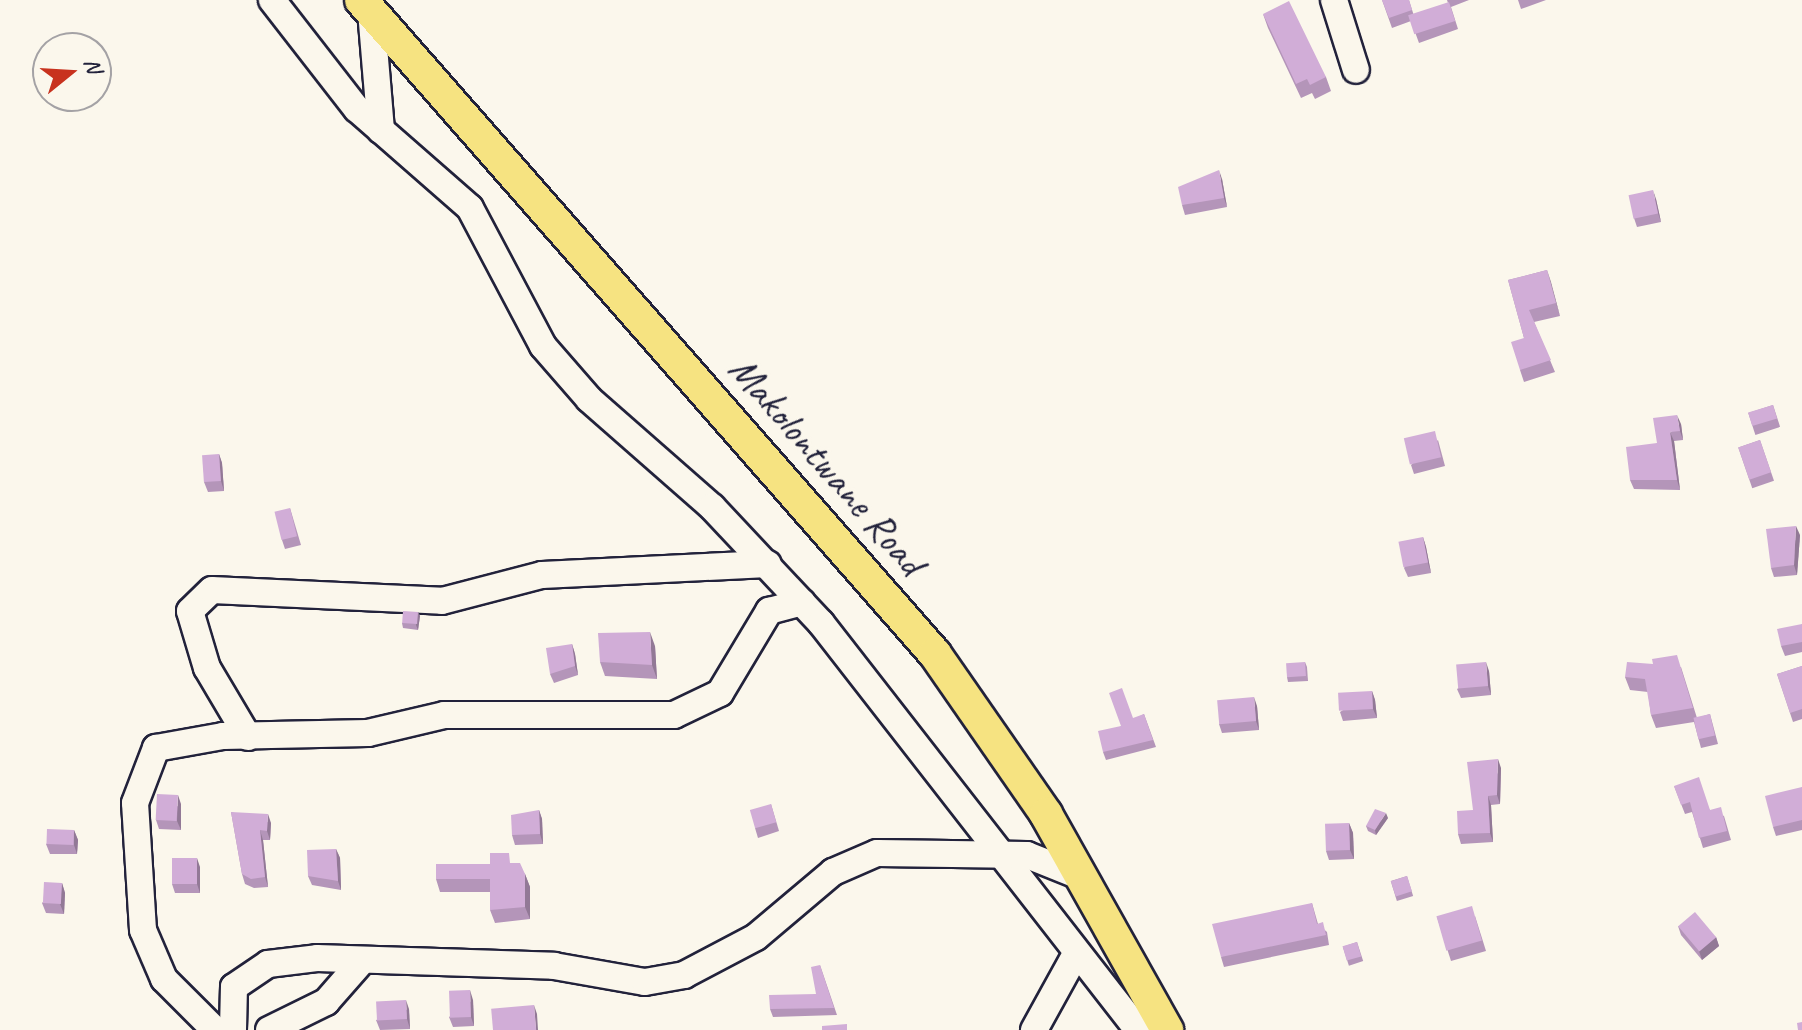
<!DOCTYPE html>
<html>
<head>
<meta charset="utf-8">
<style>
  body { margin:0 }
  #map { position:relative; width:1802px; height:1030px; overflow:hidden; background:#fbf7ec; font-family:Caveat,sans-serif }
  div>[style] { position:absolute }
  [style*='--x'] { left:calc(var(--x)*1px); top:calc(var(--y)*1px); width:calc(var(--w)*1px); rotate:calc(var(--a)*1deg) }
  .roads { filter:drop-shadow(2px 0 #22223b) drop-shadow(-2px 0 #22223b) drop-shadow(0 2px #22223b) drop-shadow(0 -2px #22223b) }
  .minor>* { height:26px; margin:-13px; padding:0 13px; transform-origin:13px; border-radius:13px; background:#fbf7ec }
  .major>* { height:32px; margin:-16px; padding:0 16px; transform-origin:16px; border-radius:16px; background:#f6e381 }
  .wall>* { inset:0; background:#b495b9; transform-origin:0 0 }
  .shaded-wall>* { inset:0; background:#927996 }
  .building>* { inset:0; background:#d1add7; transform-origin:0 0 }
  span { translate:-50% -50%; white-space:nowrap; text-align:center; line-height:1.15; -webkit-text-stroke:7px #fbf7ec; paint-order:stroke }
  .street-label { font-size:40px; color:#22223b }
  .north { position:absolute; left:32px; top:32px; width:80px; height:80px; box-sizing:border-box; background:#fbf7ec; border:2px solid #a4a2a5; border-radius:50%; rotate:72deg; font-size:22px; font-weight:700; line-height:32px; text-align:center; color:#22223b }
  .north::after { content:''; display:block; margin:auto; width:28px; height:36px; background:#c8321e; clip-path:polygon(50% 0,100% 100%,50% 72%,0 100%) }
</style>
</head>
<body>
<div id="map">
  <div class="roads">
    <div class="minor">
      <i style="--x:272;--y:0;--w:138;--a:52.1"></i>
      <i style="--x:357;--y:109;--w:150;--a:41.2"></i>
      <i style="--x:470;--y:208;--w:156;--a:62.1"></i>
      <i style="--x:543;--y:346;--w:70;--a:49"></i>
      <i style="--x:589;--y:399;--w:164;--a:41.3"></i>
      <i style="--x:712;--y:507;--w:159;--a:46.8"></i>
      <i style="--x:821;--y:623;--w:516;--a:52.09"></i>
      <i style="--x:1334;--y:0;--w:73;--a:72.6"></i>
      <i style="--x:371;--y:11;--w:120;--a:85.2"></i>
      <i style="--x:248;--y:737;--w:80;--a:-120.7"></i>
      <i style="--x:207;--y:668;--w:59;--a:-106.6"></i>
      <i style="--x:190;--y:611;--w:30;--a:-44"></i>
      <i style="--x:212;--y:590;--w:230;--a:2.7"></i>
      <i style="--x:442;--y:601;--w:103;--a:-14.6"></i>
      <i style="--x:542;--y:575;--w:226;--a:-2.8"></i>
      <i style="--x:215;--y:1030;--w:72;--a:-135"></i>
      <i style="--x:164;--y:979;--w:53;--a:-113.2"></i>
      <i style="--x:143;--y:930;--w:127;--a:-93.6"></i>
      <i style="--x:135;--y:803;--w:59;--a:-69.1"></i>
      <i style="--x:156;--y:748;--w:68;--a:-10.2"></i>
      <i style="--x:223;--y:736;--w:145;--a:-1.2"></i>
      <i style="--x:368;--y:733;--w:78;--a:-13.3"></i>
      <i style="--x:444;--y:715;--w:230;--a:0"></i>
      <i style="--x:674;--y:715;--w:51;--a:-25.6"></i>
      <i style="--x:720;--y:693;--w:96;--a:-59.1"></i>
      <i style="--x:769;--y:611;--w:34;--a:-15"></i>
      <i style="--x:233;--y:1030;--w:43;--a:-88.7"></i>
      <i style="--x:234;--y:987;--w:41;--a:-34.1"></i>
      <i style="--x:268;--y:964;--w:49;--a:-7"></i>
      <i style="--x:317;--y:958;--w:237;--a:1.9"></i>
      <i style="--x:554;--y:966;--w:92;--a:10"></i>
      <i style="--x:645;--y:982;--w:40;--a:-10"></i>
      <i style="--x:684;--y:975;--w:81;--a:-27.8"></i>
      <i style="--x:756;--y:937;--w:101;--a:-40.2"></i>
      <i style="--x:833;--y:872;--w:48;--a:-23.4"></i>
      <i style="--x:877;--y:853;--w:150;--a:0.8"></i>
      <i style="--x:1027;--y:855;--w:59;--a:21.8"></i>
      <i style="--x:269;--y:1030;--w:64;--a:-26.2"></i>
      <i style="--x:326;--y:1002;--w:53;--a:-48.8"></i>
      <i style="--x:1034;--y:1030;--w:87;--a:-61.1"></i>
    </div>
    <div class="major">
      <i style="--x:361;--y:0;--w:870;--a:48.73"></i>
      <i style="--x:935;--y:654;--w:195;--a:55.2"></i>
      <i style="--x:1046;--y:814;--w:248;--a:60.7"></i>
    </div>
  </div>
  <div class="wall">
    <i style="clip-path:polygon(1382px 0,1409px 0,1414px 16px,1448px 3px,1447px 0,1469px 0,1451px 7px,1458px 29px,1419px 43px,1411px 21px,1392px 28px)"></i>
    <i style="clip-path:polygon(1518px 0,1546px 0,1521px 9px)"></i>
    <i style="clip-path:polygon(1263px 14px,1326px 77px,1331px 91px,1315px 99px,1312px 93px,1301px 98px,1268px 28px)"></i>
    <i style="clip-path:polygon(1222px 179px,1227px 207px,1185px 215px,1182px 205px)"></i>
    <i style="clip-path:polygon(1656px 199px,1661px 222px,1637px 227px,1634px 218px)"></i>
    <i style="clip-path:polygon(1547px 270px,1560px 316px,1534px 322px,1555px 372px,1524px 382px,1520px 370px,1524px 338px,1508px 280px)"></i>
    <i style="left:1773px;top:405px;width:23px;height:26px;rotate:72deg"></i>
    <i style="clip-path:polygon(1681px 424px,1683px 440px,1674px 441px,1680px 490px,1634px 489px,1630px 480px,1657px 443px)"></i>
    <i style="clip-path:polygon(1438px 440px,1445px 466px,1414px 474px,1411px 465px)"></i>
    <i style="left:1760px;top:440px;width:43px;height:23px;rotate:71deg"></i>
    <i style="clip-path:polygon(219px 454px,222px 463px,224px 491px,208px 492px,204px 482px)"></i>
    <i style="clip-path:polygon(290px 508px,301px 545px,285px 549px,282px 540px)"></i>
    <i style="clip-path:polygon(1800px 535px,1797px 575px,1774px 577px,1771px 568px)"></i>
    <i style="clip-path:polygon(1423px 537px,1426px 547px,1431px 573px,1408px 577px,1404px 568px)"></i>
    <i style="clip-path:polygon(418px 612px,420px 616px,418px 630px,403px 628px,402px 623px)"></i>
    <i style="clip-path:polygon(1802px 624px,1802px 652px,1785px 656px,1781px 646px)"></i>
    <i style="clip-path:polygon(572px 644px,575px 654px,578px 675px,554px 683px,550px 674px)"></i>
    <i style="clip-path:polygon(655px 646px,657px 679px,605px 676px,600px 662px)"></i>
    <i style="clip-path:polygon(1305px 662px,1307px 667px,1308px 681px,1288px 682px,1287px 677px)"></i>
    <i style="clip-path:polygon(1802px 666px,1802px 719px,1793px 722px,1777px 674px)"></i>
    <i style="clip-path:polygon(1681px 667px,1697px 718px,1710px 714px,1718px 744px,1701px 748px,1694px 722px,1656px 728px,1651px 715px,1648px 692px,1630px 690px,1625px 677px)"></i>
    <i style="clip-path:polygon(1489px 671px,1491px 695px,1461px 698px,1457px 689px)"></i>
    <i style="clip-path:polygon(1372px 691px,1375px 700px,1377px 718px,1343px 721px,1340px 712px)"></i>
    <i style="clip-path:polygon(1257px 706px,1259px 730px,1222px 733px,1219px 724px)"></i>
    <i style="clip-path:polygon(1144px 714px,1156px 747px,1106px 760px,1103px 752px,1121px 726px)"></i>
    <i style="clip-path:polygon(1501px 768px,1500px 804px,1491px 805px,1493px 842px,1461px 844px,1458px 834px)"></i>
    <i style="clip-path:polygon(1674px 786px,1710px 810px,1724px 816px,1731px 840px,1703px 848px,1692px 812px,1685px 814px)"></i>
    <i style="clip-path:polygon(1802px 787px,1802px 830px,1776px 836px,1773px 827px)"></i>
    <i style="clip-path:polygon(181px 804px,181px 830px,159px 829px,156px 820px)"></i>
    <i style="clip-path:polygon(771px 804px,779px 831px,758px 838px,755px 828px)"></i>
    <i style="clip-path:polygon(539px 810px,542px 819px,543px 844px,515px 845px,512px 835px)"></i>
    <i style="clip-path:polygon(231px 812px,271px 823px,270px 840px,263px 840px,268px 887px,254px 888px,245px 884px,242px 874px)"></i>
    <i style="clip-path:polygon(1388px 818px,1376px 835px,1368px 831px,1366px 826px)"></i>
    <i style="clip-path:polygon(1349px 823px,1353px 833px,1354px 859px,1329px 860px,1326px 851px)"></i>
    <i style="clip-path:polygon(74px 830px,78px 840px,77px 854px,50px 854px,46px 844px)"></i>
    <i style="clip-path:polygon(336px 849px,340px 858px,341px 890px,312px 885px,308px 876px)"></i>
    <i style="clip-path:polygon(513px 863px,525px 874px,530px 887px,530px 919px,495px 923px,490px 910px,490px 892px,440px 892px,436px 879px)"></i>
    <i style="clip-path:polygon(200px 867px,200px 893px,175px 893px,172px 884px)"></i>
    <i style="left:1407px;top:876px;width:21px;height:17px;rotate:73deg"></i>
    <i style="clip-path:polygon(62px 883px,65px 893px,64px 914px,46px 913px,42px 903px)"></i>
    <i style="clip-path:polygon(1312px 903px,1318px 924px,1327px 932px,1329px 945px,1224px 967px,1221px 957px)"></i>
    <i style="clip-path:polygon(1475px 916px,1486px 951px,1451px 961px,1437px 917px)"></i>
    <i style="clip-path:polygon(1678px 926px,1716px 937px,1719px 946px,1702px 960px,1681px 935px)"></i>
    <i style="left:1357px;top:942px;width:20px;height:15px;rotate:72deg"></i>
    <i style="clip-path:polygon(820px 965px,837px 1015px,773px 1017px,770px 1009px,816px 994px)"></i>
    <i style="clip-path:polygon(473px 1000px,474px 1026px,453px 1027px,449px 1017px)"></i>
    <i style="clip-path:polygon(409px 1009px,410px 1029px,380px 1030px,376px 1020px)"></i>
  </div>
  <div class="shaded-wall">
    <i style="clip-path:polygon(1219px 170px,1222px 179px,1227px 207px,1224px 198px)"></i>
    <i style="clip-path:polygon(1653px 190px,1656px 199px,1661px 222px,1658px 213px)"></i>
    <i style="clip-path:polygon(1547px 270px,1551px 282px,1560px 316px,1556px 303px)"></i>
    <i style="clip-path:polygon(1677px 415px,1681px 424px,1683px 440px,1680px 431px)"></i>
    <i style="clip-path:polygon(1670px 432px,1674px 441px,1680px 490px,1677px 480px)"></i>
    <i style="clip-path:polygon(219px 454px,222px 463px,224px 491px,221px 481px)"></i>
    <i style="clip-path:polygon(1796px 526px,1800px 535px,1797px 575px,1794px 565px)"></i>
    <i style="clip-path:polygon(1423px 537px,1426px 547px,1431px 573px,1428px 563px)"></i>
    <i style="clip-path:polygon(418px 612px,420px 616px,418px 630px,416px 625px)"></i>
    <i style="clip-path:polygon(650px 632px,655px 646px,657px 679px,652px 665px)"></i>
    <i style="clip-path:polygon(572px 644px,575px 654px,578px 675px,575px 666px)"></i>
    <i style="clip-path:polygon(1486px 662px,1489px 671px,1491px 695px,1488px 686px)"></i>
    <i style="clip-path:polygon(1372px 691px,1375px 700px,1377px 718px,1373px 709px)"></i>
    <i style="clip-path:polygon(1254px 697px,1257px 706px,1259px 730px,1256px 721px)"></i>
    <i style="clip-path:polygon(1498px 759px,1501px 768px,1500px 804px,1497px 795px)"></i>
    <i style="clip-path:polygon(178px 795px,181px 804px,181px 830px,177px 821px)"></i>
    <i style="clip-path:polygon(1488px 796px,1491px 805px,1493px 842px,1490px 833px)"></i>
    <i style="clip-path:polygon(539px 810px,542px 819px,543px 844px,540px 834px)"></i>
    <i style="clip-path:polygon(1386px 813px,1388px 818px,1376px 835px,1375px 830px)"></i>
    <i style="clip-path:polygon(268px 814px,271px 823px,270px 840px,267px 831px)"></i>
    <i style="clip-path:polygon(1349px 823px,1353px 833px,1354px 859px,1350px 850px)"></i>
    <i style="clip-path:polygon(74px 830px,78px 840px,77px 854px,74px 845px)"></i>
    <i style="clip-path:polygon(260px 830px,263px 840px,268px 887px,265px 877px)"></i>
    <i style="clip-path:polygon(336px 849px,340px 858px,341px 890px,338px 881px)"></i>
    <i style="clip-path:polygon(197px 858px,200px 867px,200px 893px,197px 884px)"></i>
    <i style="clip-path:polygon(525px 874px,530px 887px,530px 919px,525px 907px)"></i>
    <i style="clip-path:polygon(62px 883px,65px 893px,64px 914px,60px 904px)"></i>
    <i style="clip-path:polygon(1716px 937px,1719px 946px,1702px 960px,1699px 951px)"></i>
    <i style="clip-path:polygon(470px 990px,473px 1000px,474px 1026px,471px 1017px)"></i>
    <i style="clip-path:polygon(406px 1000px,409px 1009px,410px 1029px,407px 1019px)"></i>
    <i style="clip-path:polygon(534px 1005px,537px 1014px,538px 1030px,536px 1030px)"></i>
  </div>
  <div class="building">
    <i style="clip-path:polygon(1382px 0,1409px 0,1412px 10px,1389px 18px)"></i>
    <i style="clip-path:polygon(1289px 1px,1326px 77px,1310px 85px,1307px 79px,1296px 84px,1263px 14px)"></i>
    <i style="left:1449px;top:2px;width:20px;height:43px;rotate:72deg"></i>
    <i style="clip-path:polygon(1219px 170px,1224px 198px,1182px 205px,1178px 187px)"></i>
    <i style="left:1653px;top:190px;width:24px;height:25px;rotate:78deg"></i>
    <i style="clip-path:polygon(1547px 270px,1556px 303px,1529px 310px,1551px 360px,1520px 370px,1511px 342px,1524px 338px,1508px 280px)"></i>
    <i style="left:1773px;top:405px;width:14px;height:26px;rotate:73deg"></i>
    <i style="clip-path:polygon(1677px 415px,1680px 431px,1670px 432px,1677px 480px,1630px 480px,1626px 447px,1657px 443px,1653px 418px)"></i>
    <i style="left:1435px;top:431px;width:27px;height:32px;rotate:77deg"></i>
    <i style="left:1760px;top:440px;width:34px;height:23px;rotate:71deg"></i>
    <i style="left:219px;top:454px;width:27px;height:17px;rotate:86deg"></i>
    <i style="left:290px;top:508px;width:29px;height:16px;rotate:76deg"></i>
    <i style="clip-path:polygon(1796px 526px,1794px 565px,1771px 568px,1766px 529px)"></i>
    <i style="left:1423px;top:537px;width:26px;height:25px;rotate:79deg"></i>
    <i style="left:403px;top:611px;width:15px;height:12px;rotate:4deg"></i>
    <i style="clip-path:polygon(1802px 624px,1802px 642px,1781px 646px,1777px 629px)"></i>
    <i style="clip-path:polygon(650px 632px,652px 665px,600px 662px,598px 633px)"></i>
    <i style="clip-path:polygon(572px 644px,575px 666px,550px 674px,546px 648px)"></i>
    <i style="clip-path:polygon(1677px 655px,1693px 708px,1651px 715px,1645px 679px,1625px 677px,1627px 662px,1653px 664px,1652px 659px)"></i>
    <i style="left:1305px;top:662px;width:14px;height:19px;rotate:86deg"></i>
    <i style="left:1486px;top:662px;width:24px;height:30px;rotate:85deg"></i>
    <i style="clip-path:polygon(1802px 666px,1802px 709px,1790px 713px,1777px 674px)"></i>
    <i style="clip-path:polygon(1122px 688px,1133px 718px,1144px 714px,1153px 740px,1103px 752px,1098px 731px,1121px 726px,1109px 693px)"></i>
    <i style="left:1372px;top:691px;width:18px;height:34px;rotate:87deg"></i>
    <i style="left:1254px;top:697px;width:24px;height:37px;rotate:85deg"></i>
    <i style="left:1710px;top:714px;width:22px;height:17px;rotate:77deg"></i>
    <i style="clip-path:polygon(1498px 759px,1497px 795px,1488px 796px,1490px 833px,1458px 834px,1457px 811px,1473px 810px,1467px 762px)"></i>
    <i style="clip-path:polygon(1699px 777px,1710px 810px,1721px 807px,1727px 831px,1699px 838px,1690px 802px,1681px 805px,1674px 786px)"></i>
    <i style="clip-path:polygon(1802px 787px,1802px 820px,1773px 827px,1765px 796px)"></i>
    <i style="left:157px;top:794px;width:21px;height:26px;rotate:3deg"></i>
    <i style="left:771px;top:804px;width:19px;height:22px;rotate:74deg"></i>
    <i style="clip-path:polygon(1375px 809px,1386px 813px,1375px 830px,1366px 826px)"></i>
    <i style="clip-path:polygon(539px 810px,540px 834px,512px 835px,511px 815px)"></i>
    <i style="clip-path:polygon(231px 812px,268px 814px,267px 831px,260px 830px,265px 877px,251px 879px,242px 874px)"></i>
    <i style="left:1349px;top:823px;width:27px;height:24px;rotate:88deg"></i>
    <i style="left:47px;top:829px;width:27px;height:15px;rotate:2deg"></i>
    <i style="clip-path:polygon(336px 849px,338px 881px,308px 876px,307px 850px)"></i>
    <i style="clip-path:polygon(490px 853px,509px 853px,510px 863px,520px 863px,525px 874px,525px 907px,490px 910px,490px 879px,436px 879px,436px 864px,490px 864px)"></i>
    <i style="left:172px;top:858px;width:25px;height:26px"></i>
    <i style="left:1407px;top:876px;width:16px;height:17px;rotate:72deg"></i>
    <i style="left:44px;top:882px;width:18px;height:21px;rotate:3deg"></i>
    <i style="clip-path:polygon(1312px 903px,1317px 924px,1323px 922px,1326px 935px,1221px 957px,1212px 924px)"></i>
    <i style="left:1472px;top:906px;width:36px;height:37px;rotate:74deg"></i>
    <i style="left:1695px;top:912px;width:33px;height:22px;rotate:50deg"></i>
    <i style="left:1357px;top:942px;width:15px;height:15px;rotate:74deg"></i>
    <i style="clip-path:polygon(820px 965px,834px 1008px,770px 1009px,769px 995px,816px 994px,811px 967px)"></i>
    <i style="left:470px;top:990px;width:27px;height:21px;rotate:88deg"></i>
    <i style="left:406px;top:1000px;width:19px;height:30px;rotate:87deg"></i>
    <i style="left:534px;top:1005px;width:25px;height:43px;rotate:85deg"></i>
    <i style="clip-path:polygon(1802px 1022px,1802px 1030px,1798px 1030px,1797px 1023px)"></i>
    <i style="clip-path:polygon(847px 1024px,847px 1030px,822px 1030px,822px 1026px)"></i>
  </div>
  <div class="street-label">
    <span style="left:827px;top:465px;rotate:49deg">Makolontwane Road</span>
  </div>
  <div class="north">N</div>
</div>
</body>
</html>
